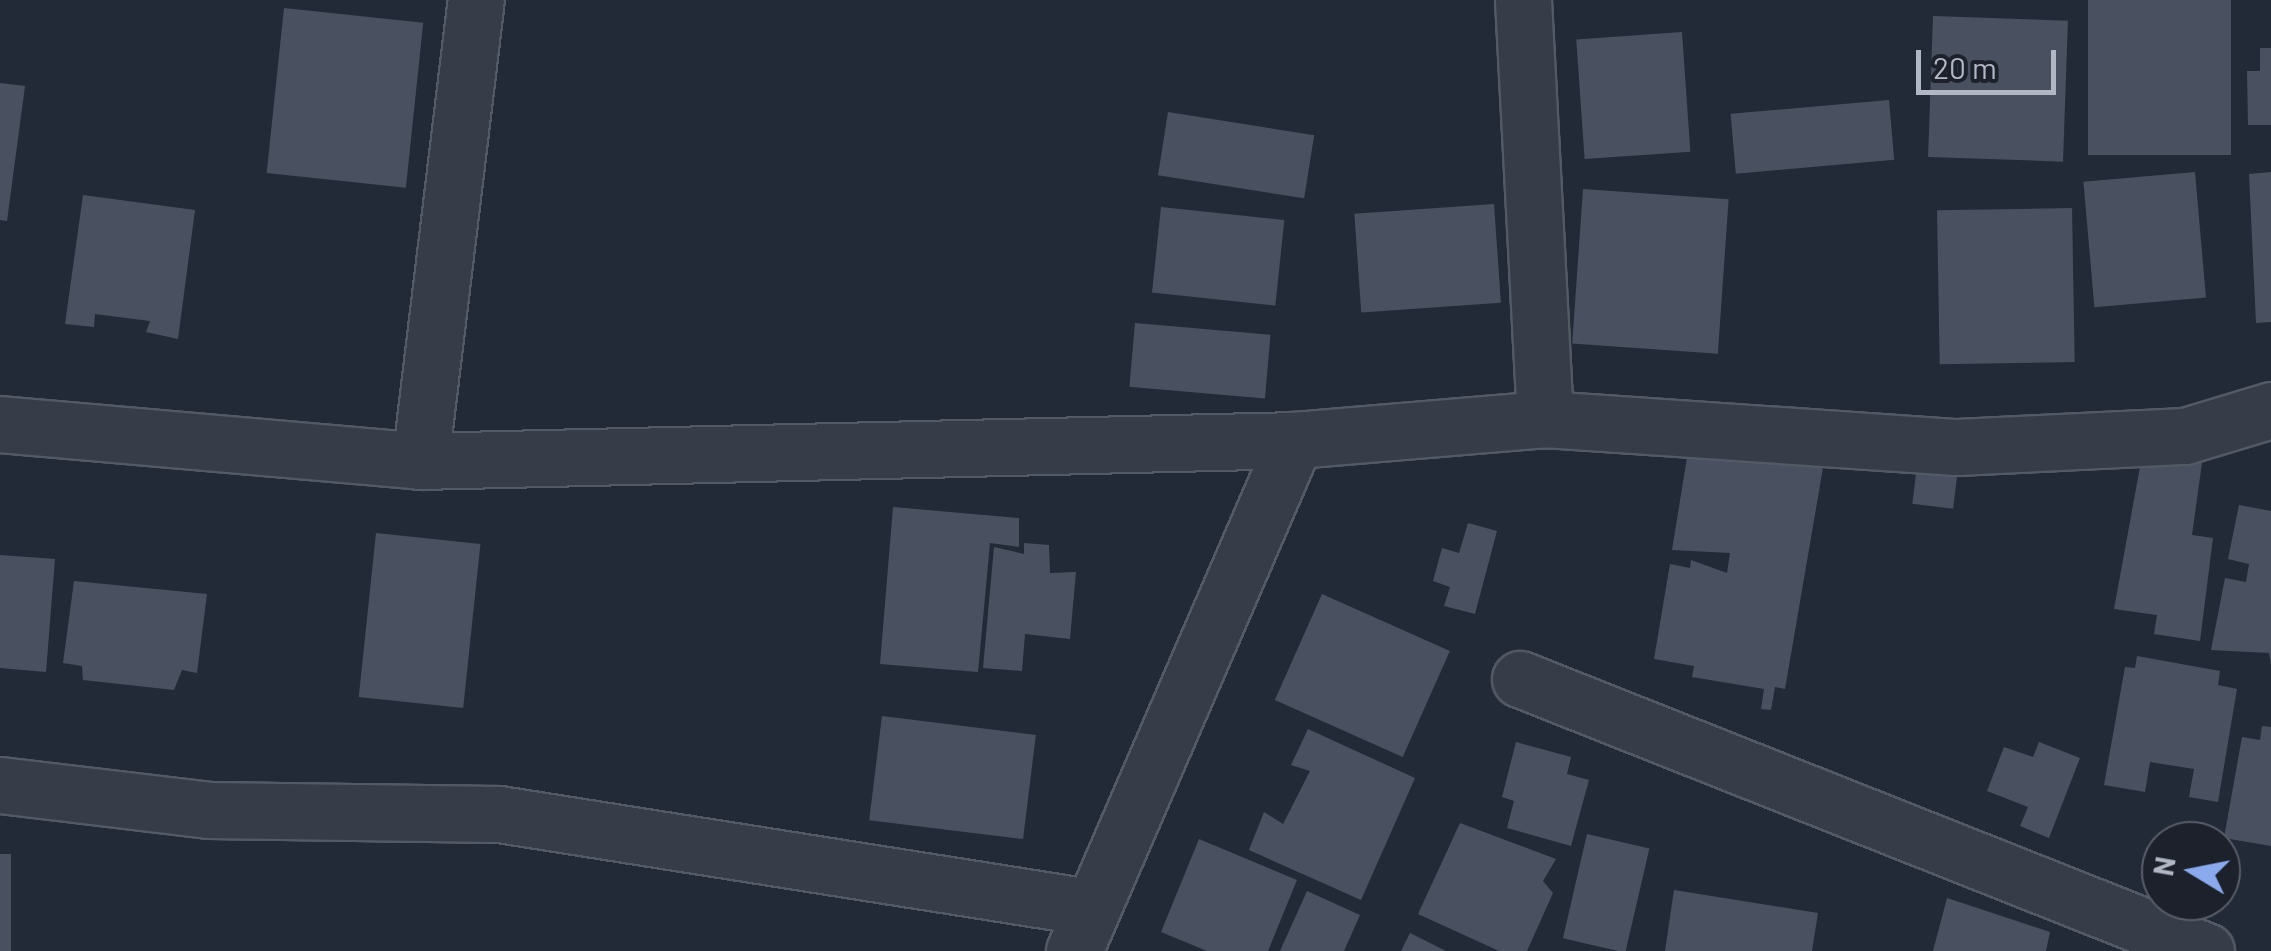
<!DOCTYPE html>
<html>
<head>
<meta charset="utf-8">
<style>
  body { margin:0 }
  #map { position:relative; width:2271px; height:951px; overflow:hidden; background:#232a37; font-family:Barlow,sans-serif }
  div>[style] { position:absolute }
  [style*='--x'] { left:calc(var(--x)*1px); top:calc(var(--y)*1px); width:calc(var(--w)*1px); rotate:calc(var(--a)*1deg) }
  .building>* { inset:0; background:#495161; transform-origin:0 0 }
  .roads { filter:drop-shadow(2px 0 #545a65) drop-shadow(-2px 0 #545a65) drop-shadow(0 2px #545a65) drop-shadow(0 -2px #545a65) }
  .street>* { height:55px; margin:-27.5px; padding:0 27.5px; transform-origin:27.5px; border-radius:27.5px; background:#363c48 }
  span { translate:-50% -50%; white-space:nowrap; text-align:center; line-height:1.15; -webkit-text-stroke:8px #1c212c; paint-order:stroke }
  .north { position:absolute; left:2141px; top:821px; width:100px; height:100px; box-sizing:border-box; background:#1c212c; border:2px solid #585d69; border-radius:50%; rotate:280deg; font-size:28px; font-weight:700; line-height:40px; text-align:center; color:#b1b7c4 }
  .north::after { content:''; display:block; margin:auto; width:35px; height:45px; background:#8baaee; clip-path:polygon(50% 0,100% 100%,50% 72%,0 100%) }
  .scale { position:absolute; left:1916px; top:50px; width:140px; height:45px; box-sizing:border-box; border:5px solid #b1b7c4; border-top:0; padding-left:12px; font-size:30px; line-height:35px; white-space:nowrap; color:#b1b7c4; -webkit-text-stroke:8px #1c212c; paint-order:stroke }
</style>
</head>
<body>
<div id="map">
  <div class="building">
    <i style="left:2088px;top:0;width:143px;height:155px"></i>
    <i style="left:284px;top:8px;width:140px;height:166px;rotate:6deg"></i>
    <i style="left:1933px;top:16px;width:135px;height:141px;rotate:2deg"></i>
    <i style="left:1682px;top:32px;width:120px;height:106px;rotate:86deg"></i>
    <i style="clip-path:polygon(2260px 48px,2271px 48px,2271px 125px,2248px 125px,2247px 71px,2260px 71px)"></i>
    <i style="clip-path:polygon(0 83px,25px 86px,7px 221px,0 220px)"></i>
    <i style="left:1889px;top:100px;width:60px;height:159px;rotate:85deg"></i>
    <i style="left:1168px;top:112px;width:148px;height:64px;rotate:9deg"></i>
    <i style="left:2195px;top:172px;width:126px;height:112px;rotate:85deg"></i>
    <i style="clip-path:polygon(2271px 172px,2271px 322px,2256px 323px,2249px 174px)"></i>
    <i style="left:1583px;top:189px;width:146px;height:155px;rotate:4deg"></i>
    <i style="clip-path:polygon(83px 195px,195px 210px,178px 339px,146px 332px,150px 321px,95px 314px,94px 327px,65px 324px)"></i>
    <i style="left:1494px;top:204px;width:99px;height:140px;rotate:86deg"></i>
    <i style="left:1161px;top:207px;width:124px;height:86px;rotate:6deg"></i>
    <i style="left:2072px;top:208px;width:154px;height:135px;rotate:89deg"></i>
    <i style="left:1135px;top:323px;width:136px;height:64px;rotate:5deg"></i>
    <i style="clip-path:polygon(1690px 439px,1824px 462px,1785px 689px,1775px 687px,1771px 710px,1761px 709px,1764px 689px,1692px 677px,1694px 666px,1654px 659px,1670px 564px,1690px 568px,1691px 560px,1727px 573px,1730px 553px,1672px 550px)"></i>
    <i style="clip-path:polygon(2142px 456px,2202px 463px,2192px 535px,2213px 538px,2200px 641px,2154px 634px,2157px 615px,2114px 609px)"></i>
    <i style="left:1917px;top:466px;width:41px;height:38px;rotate:7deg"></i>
    <i style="clip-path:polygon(2239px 505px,2271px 511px,2271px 664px,2269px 653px,2211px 650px,2225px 578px,2246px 582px,2249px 564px,2228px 559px)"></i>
    <i style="clip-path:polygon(893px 507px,1019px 518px,1019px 547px,990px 543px,978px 672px,880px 664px)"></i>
    <i style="clip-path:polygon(1468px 523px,1497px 531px,1475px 614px,1444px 606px,1450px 587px,1433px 581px,1442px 548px,1459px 553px)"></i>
    <i style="left:376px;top:533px;width:105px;height:165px;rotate:6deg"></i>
    <i style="clip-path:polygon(1024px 543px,1049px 545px,1050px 573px,1076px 572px,1070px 639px,1025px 634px,1022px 671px,983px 668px,994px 547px,1024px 554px)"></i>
    <i style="clip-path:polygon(0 555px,55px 559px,46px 672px,0 668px)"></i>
    <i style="clip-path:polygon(74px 581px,207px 594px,197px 673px,182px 670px,174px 690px,83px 680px,82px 666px,63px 663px)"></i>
    <i style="left:1322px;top:594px;width:140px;height:116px;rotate:24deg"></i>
    <i style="clip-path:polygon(2137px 656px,2220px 671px,2218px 685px,2237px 689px,2218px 802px,2189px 797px,2194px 769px,2150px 762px,2145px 792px,2104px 785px,2125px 667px,2135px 668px)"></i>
    <i style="left:882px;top:716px;width:155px;height:105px;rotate:7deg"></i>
    <i style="clip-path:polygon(2262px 726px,2271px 727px,2271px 846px,2224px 838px,2242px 737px,2260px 740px)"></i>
    <i style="clip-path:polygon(1308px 729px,1415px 778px,1361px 900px,1249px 850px,1264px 812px,1283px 824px,1310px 771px,1291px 765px)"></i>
    <i style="clip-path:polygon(1516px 742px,1571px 757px,1567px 774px,1589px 780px,1571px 846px,1507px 828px,1514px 801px,1502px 797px)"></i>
    <i style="clip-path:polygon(2039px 742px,2080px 758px,2049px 838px,2020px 826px,2028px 807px,1987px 791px,2004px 747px,2033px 757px)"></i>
    <i style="clip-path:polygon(1460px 823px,1556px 859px,1543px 881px,1553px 893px,1527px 951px,1499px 951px,1418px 914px)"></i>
    <i style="left:1587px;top:834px;width:64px;height:107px;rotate:13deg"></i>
    <i style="clip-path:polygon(1199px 839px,1297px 880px,1268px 951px,1207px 951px,1161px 932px)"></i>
    <i style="left:0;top:854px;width:11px;height:97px"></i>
    <i style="clip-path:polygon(1674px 890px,1818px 913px,1812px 951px,1665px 951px)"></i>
    <i style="clip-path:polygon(1307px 891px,1360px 915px,1344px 951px,1280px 951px)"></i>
    <i style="clip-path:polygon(1947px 898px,2050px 932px,2046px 951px,1933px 951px)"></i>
    <i style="clip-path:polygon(1410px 933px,1446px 951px,1401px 951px)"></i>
  </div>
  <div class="roads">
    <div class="street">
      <i style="--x:1523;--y:0;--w:420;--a:87"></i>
      <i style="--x:0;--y:424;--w:422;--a:5"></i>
      <i style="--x:420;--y:461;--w:875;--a:-1.37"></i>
      <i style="--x:1295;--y:440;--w:251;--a:-4.8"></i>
      <i style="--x:1545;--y:419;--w:413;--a:3.9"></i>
      <i style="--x:1957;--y:447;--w:228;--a:-2.8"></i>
      <i style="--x:2185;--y:436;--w:90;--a:-16.8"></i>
      <i style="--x:420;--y:461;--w:464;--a:-83.1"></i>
      <i style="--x:1520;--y:679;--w:738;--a:21.63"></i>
      <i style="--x:0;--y:785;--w:210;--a:6.8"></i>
      <i style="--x:209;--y:810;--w:290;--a:0.8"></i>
      <i style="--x:499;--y:814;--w:597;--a:8.96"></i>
      <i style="--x:1074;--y:951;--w:557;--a:-66.61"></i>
    </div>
  </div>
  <div class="north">N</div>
  <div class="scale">20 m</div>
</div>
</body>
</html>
